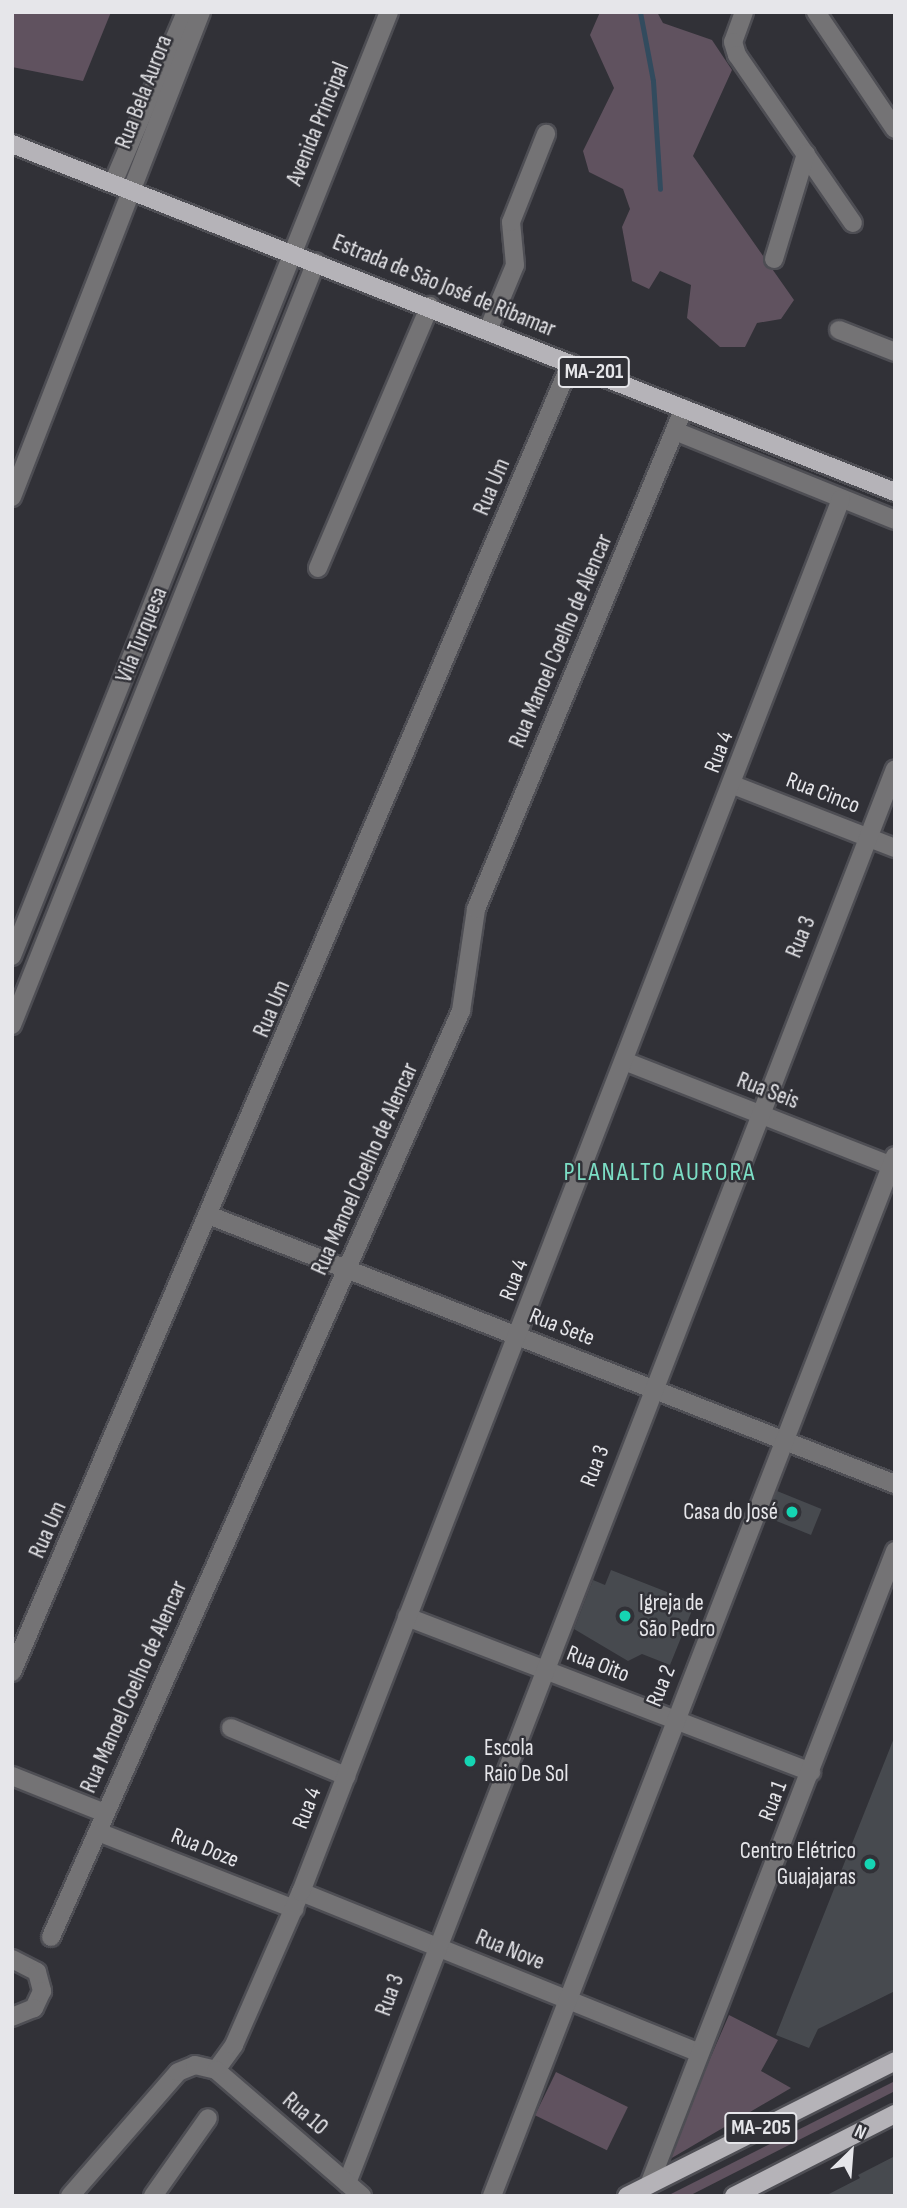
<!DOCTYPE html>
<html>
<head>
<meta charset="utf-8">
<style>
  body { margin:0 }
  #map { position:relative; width:907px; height:2208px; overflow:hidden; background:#313137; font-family:"Sofia Sans Condensed",sans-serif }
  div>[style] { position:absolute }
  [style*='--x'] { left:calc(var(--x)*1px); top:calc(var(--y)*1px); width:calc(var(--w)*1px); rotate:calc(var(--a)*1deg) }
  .green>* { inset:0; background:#60525f; transform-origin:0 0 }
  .stream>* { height:5px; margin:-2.5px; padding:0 2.5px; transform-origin:2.5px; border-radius:2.5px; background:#324b5e }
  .building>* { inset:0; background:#474a4f; transform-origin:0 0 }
  .roads { filter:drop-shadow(2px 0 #4e4e54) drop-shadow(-2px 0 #4e4e54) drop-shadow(0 2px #4e4e54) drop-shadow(0 -2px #4e4e54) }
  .minor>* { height:18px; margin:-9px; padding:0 9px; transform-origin:9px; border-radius:9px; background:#747375 }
  .major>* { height:18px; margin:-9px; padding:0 9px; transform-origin:9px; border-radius:9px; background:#b5b3b8 }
  .dots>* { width:19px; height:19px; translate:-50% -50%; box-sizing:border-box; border:4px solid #313137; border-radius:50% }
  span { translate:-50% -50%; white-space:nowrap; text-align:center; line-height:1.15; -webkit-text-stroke:5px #313137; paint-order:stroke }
  .shield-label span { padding:2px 5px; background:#313137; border:2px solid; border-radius:5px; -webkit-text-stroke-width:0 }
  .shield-label { font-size:21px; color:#e6e6ea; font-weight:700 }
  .street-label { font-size:23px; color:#e6e6ea }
  .poi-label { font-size:23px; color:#e6e6ea }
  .right { translate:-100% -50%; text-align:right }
  .left { translate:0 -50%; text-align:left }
  .quarter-label { font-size:26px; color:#7cdec5; letter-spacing:2px }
  .frame { position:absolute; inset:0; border:14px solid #e6e6ea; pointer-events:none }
  .north { position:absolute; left:816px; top:2117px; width:70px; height:70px; -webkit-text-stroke:5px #313137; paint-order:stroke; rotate:25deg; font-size:19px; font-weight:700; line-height:28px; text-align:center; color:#e6e6ea }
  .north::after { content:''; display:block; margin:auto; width:24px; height:32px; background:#e6e6ea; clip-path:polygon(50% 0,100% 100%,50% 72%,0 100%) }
</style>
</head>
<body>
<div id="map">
  <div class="green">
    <i style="clip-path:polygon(12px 12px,111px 12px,83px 81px,12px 67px)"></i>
    <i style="clip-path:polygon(600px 12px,657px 12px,663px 23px,712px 40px,732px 70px,693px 156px,794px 300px,781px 319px,757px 323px,745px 347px,720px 347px,687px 318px,691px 285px,660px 271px,649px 289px,632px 281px,622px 227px,630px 209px,623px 189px,589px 172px,583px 151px,614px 88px,590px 35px)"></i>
    <i style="clip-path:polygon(729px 2015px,778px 2040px,761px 2071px,791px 2088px,665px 2162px)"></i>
    <i style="left:556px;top:2072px;width:80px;height:48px;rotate:26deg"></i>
    <i style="clip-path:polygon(895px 2081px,895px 2091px,689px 2196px,667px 2196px)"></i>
  </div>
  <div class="stream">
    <i style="--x:640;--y:12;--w:70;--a:79.3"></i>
    <i style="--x:653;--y:81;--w:108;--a:86.3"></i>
  </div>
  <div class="building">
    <i style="left:777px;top:1491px;width:48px;height:28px;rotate:22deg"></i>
    <i style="clip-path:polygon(611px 1570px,695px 1603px,670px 1665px,642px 1654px,628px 1661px,574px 1629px,593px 1580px,605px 1585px)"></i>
    <i style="clip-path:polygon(894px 1738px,895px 1991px,818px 2029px,809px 2048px,776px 2035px)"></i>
    <i style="clip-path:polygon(895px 2156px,895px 2196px,825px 2196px,860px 2178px,858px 2175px)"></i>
  </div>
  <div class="roads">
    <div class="minor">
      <i style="--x:744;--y:12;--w:32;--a:110"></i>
      <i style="--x:733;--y:42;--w:14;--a:73"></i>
      <i style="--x:737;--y:55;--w:204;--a:55.4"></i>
      <i style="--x:816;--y:12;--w:141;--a:56"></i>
      <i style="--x:113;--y:183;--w:186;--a:-66.9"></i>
      <i style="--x:774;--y:259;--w:110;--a:-73.1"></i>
      <i style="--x:488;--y:330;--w:70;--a:-67.4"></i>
      <i style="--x:515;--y:265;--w:43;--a:-95.3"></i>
      <i style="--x:511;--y:222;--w:95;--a:-68.3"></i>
      <i style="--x:839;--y:330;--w:60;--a:21.4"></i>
      <i style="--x:675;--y:431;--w:237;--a:22"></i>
      <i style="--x:12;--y:497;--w:521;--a:-68.71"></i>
      <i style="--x:318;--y:568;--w:285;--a:-66.9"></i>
      <i style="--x:733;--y:785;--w:174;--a:21.3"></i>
      <i style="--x:12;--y:956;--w:1016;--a:-68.23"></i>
      <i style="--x:12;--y:1025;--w:821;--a:-68.28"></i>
      <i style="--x:624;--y:1061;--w:291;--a:21.4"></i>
      <i style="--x:211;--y:1216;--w:735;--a:21.4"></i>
      <i style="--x:407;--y:1617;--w:433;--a:21"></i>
      <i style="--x:12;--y:1672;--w:1423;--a:-66.88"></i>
      <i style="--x:231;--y:1728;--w:125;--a:22.7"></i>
      <i style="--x:12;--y:1776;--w:100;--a:21.7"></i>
      <i style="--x:98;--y:1832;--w:211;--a:21.4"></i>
      <i style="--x:301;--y:1892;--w:430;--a:22"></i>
      <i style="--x:51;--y:1937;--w:1013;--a:-66.12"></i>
      <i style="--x:461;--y:1011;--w:103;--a:-81.6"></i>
      <i style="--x:476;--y:909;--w:542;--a:-67.45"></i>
      <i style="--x:12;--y:1959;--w:28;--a:27"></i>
      <i style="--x:37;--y:1972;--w:20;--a:75"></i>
      <i style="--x:42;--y:1991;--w:19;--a:115"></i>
      <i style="--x:34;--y:2008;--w:24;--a:158"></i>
      <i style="--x:216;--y:2070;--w:31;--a:-54"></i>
      <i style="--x:234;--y:2045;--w:167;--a:-66.4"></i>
      <i style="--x:301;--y:1892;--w:1494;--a:-68.81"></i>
      <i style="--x:347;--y:2183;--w:1516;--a:-68.82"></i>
      <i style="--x:649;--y:2185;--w:680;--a:-68.79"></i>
      <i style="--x:70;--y:2196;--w:164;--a:-48.9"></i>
      <i style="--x:178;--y:2072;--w:18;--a:-22"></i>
      <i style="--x:195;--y:2065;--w:22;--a:13"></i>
      <i style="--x:216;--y:2070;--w:193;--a:40.8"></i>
      <i style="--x:153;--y:2196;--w:95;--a:-54.8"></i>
      <i style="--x:492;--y:2196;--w:1115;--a:-68.82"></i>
    </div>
    <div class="major">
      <i style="--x:12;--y:144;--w:949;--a:21.51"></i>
      <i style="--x:627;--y:2196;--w:300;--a:-26.7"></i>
      <i style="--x:734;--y:2196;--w:181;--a:-27"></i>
    </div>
  </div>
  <div class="dots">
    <i style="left:792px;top:1512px;background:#15d5b3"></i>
    <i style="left:625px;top:1616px;background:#15d5b3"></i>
    <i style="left:470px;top:1761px;background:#15d5b3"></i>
    <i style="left:870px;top:1864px;background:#15d5b3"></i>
  </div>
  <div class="shield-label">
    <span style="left:594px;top:372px">MA-201</span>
    <span style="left:761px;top:2128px">MA-205</span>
  </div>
  <div class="street-label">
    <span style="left:144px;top:92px;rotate:-69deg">Rua Bela Aurora</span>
    <span style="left:318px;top:124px;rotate:-68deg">Avenida Principal</span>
    <span style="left:444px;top:286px;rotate:22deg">Estrada de São José de Ribamar</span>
    <span style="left:492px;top:487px;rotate:-67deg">Rua Um</span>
    <span style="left:142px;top:635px;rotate:-68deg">Vila Turquesa</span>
    <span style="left:561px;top:641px;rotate:-67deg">Rua Manoel Coelho de Alencar</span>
    <span style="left:719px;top:752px;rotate:-69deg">Rua 4</span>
    <span style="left:823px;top:793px;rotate:21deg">Rua Cinco</span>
    <span style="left:801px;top:937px;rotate:-68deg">Rua 3</span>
    <span style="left:272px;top:1009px;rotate:-67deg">Rua Um</span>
    <span style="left:768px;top:1091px;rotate:21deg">Rua Seis</span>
    <span style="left:365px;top:1169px;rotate:-66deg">Rua Manoel Coelho de Alencar</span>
    <span style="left:514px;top:1280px;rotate:-69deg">Rua 4</span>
    <span style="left:562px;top:1327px;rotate:21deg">Rua Sete</span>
    <span style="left:595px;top:1466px;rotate:-69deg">Rua 3</span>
    <span style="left:48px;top:1530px;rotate:-66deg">Rua Um</span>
    <span style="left:598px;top:1664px;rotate:21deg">Rua Oito</span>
    <span style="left:661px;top:1686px;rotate:-68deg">Rua 2</span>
    <span style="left:134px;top:1687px;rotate:-66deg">Rua Manoel Coelho de Alencar</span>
    <span style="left:773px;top:1801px;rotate:-69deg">Rua 1</span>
    <span style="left:307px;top:1808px;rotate:-69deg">Rua 4</span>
    <span style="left:205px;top:1848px;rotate:22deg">Rua Doze</span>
    <span style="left:510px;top:1950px;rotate:22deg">Rua Nove</span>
    <span style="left:390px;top:1995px;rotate:-70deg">Rua 3</span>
    <span style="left:305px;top:2114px;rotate:41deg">Rua 10</span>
  </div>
  <div class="poi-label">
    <span class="right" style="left:778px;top:1512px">Casa do José</span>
    <span class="left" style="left:639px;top:1616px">Igreja de<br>São Pedro</span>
    <span class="left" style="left:484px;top:1761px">Escola<br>Raio De Sol</span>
    <span class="right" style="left:856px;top:1864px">Centro Elétrico<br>Guajajaras</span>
  </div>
  <div class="quarter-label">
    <span style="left:660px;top:1173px">PLANALTO AURORA</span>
  </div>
  <div class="frame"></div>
  <div class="north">N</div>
</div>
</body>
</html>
